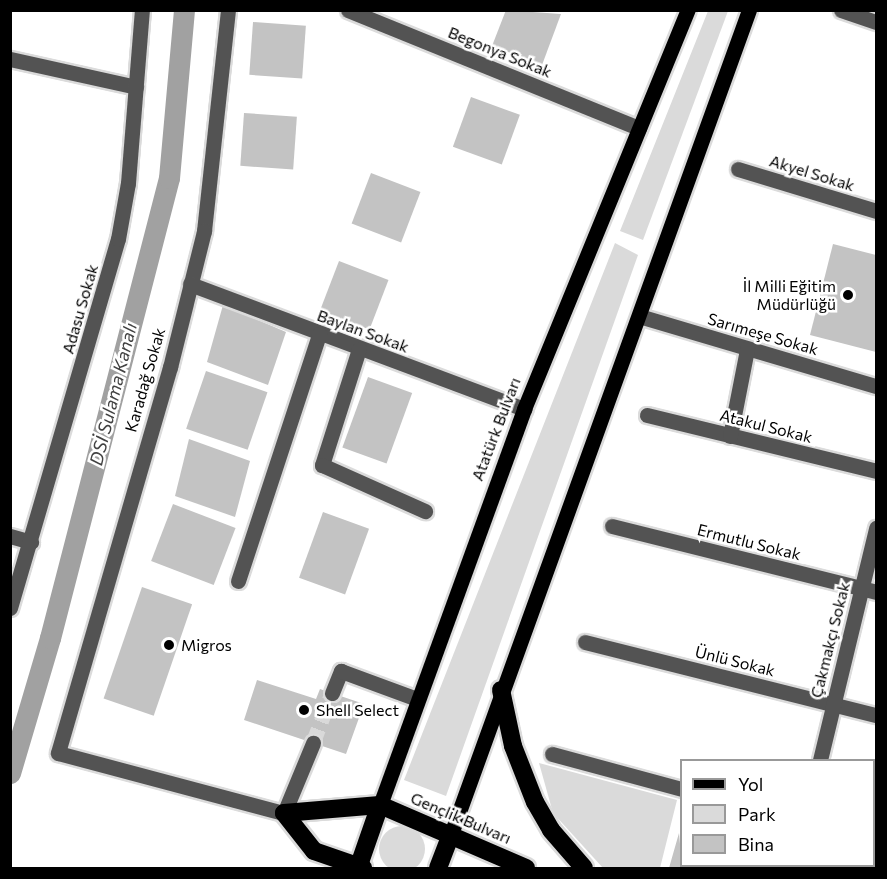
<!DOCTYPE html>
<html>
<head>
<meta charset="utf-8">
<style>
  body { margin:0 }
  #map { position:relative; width:887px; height:879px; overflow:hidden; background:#fff; font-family:Commissioner,sans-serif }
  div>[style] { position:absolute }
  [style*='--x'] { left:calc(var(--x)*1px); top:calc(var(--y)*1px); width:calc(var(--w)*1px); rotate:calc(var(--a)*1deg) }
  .green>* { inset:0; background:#dadada }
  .round { border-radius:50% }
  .canal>* { height:21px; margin:-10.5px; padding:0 10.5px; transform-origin:10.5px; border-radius:10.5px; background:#a1a1a1 }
  .building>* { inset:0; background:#c3c3c3; transform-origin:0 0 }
  .minor-tunnel>* { height:15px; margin-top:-7.5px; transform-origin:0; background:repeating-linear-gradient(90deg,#d9d9d9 0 15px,transparent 0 23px) }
  .roads { filter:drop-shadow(2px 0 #dbdbdb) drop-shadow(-2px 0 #dbdbdb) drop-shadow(0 2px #dbdbdb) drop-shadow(0 -2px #dbdbdb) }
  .minor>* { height:15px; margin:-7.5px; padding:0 7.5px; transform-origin:7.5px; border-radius:7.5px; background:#535353 }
  .major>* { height:15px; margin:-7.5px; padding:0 7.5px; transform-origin:7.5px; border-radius:7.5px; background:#000 }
  .highway>* { height:18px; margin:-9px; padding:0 9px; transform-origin:9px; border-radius:9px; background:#000 }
  .dots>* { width:16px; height:16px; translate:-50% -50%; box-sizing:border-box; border:3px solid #fff; border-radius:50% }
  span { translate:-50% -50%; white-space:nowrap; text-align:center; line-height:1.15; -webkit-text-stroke:5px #fff; paint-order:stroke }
  .street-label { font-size:16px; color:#000 }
  .poi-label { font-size:16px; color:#000 }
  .right { translate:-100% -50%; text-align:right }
  .left { translate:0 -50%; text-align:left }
  .water-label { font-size:18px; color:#424242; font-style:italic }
  .frame { position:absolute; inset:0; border:12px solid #000; pointer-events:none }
  .legend { position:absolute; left:680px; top:759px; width:195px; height:108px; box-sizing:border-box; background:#fff; border:2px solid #999; margin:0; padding:8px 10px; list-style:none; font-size:18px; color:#000 }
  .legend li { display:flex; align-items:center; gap:12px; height:30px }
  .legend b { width:30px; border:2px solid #999 }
</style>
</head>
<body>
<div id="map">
  <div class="green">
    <i style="clip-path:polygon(708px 11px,728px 11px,643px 240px,620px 231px)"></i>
    <i style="clip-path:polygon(615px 243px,638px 255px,446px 796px,404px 780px)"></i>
    <i style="clip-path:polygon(539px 763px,677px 800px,660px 868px,603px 868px,553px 813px)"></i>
    <i class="round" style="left:379px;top:826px;width:46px;height:46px"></i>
  </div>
  <div class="canal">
    <i style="--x:10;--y:773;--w:141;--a:-73.5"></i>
    <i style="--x:50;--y:638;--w:475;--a:-75.5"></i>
    <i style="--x:169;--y:178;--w:169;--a:-84.9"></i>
  </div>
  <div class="building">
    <i style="clip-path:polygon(506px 10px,561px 14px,542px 65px,492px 46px)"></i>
    <i style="left:253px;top:22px;width:53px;height:53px;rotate:4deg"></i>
    <i style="left:471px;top:97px;width:52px;height:53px;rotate:20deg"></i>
    <i style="left:244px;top:113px;width:53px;height:53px;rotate:4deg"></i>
    <i style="left:371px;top:173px;width:53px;height:54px;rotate:21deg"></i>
    <i style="clip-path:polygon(833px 244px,876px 255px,876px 352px,810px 335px)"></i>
    <i style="left:339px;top:261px;width:53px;height:53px;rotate:21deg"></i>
    <i style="clip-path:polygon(223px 305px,286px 332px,268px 385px,207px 362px)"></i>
    <i style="left:206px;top:371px;width:65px;height:61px;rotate:19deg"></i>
    <i style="left:368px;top:377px;width:47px;height:75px;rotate:20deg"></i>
    <i style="clip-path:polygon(189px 439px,250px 461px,235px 517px,175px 496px)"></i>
    <i style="left:173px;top:504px;width:67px;height:61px;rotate:21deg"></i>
    <i style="left:323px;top:512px;width:49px;height:70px;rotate:20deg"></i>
    <i style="left:142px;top:587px;width:53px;height:118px;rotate:19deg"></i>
    <i style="clip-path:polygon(257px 680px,316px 699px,320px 689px,364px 704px,346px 754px,244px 720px)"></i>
    <i style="clip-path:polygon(679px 833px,682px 866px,723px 868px,669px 868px)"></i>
    <i style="clip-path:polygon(745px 866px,774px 866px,744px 868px)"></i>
    <i style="clip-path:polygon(813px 866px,843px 866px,812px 868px)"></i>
  </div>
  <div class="minor-tunnel">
    <i style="--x:313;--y:743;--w:53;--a:-69.2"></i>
  </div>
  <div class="roads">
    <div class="minor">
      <i style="--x:228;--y:10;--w:222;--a:96.2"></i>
      <i style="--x:204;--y:231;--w:140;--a:104"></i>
      <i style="--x:170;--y:367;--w:402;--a:106.2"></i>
      <i style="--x:58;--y:753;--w:234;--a:14.9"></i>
      <i style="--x:284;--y:813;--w:76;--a:-67.5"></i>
      <i style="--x:348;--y:10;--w:314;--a:22.1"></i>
      <i style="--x:841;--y:10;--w:37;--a:19"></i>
      <i style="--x:10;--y:59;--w:129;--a:12.5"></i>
      <i style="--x:738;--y:169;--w:144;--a:16.9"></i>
      <i style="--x:190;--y:284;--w:357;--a:20.5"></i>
      <i style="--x:639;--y:316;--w:247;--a:16.5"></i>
      <i style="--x:359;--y:349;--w:122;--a:107.7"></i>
      <i style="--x:322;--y:465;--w:113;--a:24.1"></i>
      <i style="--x:647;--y:415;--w:236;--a:13.7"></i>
      <i style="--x:730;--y:436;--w:89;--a:-78.9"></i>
      <i style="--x:612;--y:526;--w:272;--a:14"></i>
      <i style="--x:10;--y:536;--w:22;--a:16"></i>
      <i style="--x:238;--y:581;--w:260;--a:-71.8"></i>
      <i style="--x:10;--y:608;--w:384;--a:-73.7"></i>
      <i style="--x:118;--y:239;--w:57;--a:-79.9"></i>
      <i style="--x:128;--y:183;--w:174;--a:-85.4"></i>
      <i style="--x:585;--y:642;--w:300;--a:14.1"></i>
      <i style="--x:332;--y:693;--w:24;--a:-68"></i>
      <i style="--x:341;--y:671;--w:81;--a:20.2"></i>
      <i style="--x:552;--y:754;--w:135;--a:15.1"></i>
      <i style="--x:820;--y:760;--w:239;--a:-76.4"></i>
      <i style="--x:874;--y:840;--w:2;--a:27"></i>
      <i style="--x:794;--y:868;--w:2;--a:-63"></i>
    </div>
    <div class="major">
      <i style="--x:380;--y:805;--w:421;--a:-70"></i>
      <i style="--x:524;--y:409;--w:431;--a:-67.7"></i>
      <i style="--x:451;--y:834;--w:876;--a:-70.12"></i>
    </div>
    <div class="highway">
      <i style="--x:501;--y:690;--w:57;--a:77.9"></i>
      <i style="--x:513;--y:746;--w:60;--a:68.6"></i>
      <i style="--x:535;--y:802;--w:32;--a:60"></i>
      <i style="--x:551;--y:830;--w:50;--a:49"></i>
      <i style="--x:284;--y:813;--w:96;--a:-4.8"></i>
      <i style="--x:380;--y:805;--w:159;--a:23.3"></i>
      <i style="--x:284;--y:813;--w:48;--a:51.7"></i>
      <i style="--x:314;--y:851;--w:52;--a:19.1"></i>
      <i style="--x:358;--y:868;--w:67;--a:-70.8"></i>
      <i style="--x:438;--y:868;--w:36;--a:-69"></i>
    </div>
  </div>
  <div class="dots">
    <i style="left:848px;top:295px;background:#000"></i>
    <i style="left:169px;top:645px;background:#000"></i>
    <i style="left:304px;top:710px;background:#000"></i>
  </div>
  <div class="street-label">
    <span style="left:500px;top:52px;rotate:22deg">Begonya Sokak</span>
    <span style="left:812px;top:173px;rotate:17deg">Akyel Sokak</span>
    <span style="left:80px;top:309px;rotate:-74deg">Adasu Sokak</span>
    <span style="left:363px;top:331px;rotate:20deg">Baylan Sokak</span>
    <span style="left:763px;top:334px;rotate:16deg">Sarımeşe Sokak</span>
    <span style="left:145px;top:380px;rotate:-74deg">Karadağ Sokak</span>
    <span style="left:766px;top:426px;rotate:14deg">Atakul Sokak</span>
    <span style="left:496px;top:429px;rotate:-69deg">Atatürk Bulvarı</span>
    <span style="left:749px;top:542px;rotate:14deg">Ermutlu Sokak</span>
    <span style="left:830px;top:640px;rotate:-76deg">Çakmakçı Sokak</span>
    <span style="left:735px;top:661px;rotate:14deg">Ünlü Sokak</span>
    <span style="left:461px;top:818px;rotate:23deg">Gençlik Bulvarı</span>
  </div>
  <div class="poi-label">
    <span class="right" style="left:836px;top:295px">İl Milli Eğitim<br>Müdürlüğü</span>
    <span class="left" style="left:181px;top:645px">Migros</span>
    <span class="left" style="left:316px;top:710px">Shell Select</span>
  </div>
  <div class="water-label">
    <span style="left:113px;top:394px;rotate:-76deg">DSİ Sulama Kanalı</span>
  </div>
  <div class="frame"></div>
  <ul class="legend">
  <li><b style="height:8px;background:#000"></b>Yol</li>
  <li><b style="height:16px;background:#dadada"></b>Park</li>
  <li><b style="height:16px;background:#c3c3c3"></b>Bina</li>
  </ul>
</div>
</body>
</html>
